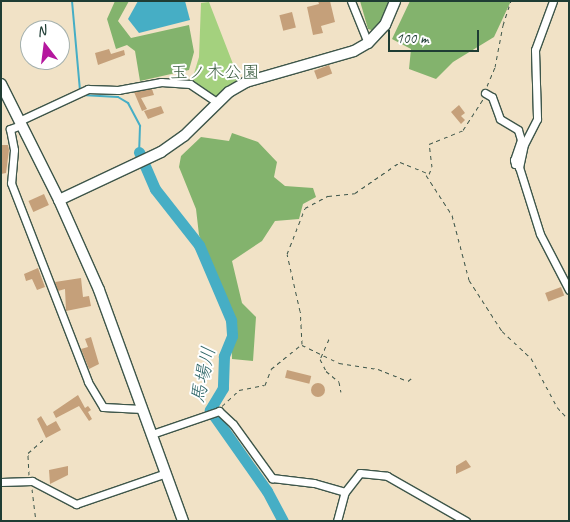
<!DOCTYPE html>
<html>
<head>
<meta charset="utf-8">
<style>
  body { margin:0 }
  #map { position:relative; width:570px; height:522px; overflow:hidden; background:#f1e2c6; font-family:Caveat,"Klee One",sans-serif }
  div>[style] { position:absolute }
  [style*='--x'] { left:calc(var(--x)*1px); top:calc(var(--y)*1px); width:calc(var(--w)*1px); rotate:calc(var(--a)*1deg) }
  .green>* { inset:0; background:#a4d17e }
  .forest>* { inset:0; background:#83b36d }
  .water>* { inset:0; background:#46aec5 }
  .stream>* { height:2px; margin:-1px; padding:0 1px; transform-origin:1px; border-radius:1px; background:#46aec5 }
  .river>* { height:11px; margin:-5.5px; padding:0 5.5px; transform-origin:5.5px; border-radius:5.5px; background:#46aec5 }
  .building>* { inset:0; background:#c5a07a; transform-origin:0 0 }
  .round { border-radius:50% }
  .path>* { height:1px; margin-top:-0.5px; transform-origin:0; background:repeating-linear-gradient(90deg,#3e564a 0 4px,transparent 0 8px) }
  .roads { filter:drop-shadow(1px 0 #3e564a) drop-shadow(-1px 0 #3e564a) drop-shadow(0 1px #3e564a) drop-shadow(0 -1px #3e564a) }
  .street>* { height:7px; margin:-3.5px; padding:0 3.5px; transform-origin:3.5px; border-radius:3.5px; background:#fff }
  .secondary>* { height:10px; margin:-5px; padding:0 5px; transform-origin:5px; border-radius:5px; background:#fff }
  span { translate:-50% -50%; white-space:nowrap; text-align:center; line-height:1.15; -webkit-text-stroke:4px #fff; paint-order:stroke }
  .park-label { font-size:18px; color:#406246 }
  .water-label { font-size:19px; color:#2d6567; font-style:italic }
  .frame { position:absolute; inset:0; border:2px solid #1f3d34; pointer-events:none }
  .north { position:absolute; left:20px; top:20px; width:50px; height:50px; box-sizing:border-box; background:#fff; border:1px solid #a5b1ae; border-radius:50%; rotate:345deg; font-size:14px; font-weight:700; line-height:20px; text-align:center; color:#1f3d34 }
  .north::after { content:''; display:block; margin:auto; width:18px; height:22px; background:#b5179e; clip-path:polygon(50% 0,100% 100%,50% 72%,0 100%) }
  .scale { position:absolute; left:388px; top:30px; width:91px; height:22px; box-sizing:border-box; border:2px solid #1f3d34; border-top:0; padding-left:6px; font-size:15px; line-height:18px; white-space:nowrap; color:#1f3d34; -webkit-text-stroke:4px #fff; paint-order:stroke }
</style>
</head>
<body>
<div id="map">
  <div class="green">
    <i style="clip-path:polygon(209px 2px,240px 82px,218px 98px,192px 80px,199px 57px,201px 3px)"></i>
  </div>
  <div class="forest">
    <i style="clip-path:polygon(115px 1px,129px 1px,118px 21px,131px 38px,189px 25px,194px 52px,189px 70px,140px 81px,135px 51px,127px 45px,116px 49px,107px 19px)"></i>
    <i style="clip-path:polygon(360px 1px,393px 1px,378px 32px,368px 29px)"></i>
    <i style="clip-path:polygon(410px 1px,511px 1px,494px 37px,453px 62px,436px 79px,409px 69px,411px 49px,392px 39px)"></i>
    <i style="clip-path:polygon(232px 133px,258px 142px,277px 162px,274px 177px,285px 186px,313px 188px,316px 197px,303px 204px,299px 219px,275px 221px,262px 241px,232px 261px,242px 303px,256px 317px,253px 361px,232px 359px,231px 315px,199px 235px,196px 209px,179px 167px,181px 156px,201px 137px,229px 141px)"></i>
  </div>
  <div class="water">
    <i style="clip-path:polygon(138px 1px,185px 1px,190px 20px,139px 33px,128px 19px)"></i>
  </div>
  <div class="stream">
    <i style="--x:72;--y:1;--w:89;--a:84.9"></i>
    <i style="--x:82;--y:95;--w:36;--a:3"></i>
    <i style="--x:118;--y:97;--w:12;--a:31"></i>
    <i style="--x:128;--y:103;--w:26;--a:62"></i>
    <i style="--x:140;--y:126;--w:26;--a:92"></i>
  </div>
  <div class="river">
    <i style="--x:139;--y:152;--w:40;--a:66.6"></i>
    <i style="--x:155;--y:189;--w:71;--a:51.8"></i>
    <i style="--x:199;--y:245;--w:82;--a:66.9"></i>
    <i style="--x:231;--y:320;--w:16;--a:86"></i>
    <i style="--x:232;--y:336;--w:22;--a:112"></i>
    <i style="--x:224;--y:356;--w:32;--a:92"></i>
    <i style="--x:223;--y:388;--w:26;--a:121"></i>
    <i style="--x:210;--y:410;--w:99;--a:54.9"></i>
    <i style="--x:267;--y:491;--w:34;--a:62"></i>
  </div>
  <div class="building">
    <i style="clip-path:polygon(318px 1px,330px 1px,335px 22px,321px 26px,323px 33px,313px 35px,307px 7px,319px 4px)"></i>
    <i style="left:292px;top:12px;width:16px;height:13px;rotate:76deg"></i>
    <i style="clip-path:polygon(109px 49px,111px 54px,124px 50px,125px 55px,98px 65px,95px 53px)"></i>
    <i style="left:329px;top:65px;width:9px;height:16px;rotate:69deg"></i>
    <i style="clip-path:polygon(152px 89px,154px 95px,141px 98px,147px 109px,142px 111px,134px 92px)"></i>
    <i style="clip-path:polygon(459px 105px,465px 113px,461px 116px,465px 120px,461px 124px,451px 112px)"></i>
    <i style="clip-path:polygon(161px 106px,164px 113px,148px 119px,144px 111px)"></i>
    <i style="clip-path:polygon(2px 145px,8px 145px,9px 150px,6px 173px,1px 174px)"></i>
    <i style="left:44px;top:194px;width:12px;height:17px;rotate:66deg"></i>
    <i style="clip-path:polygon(38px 268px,45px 287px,37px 290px,32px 279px,26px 281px,24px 274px)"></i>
    <i style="clip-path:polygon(81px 278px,83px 297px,89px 296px,91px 306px,66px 311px,65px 289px,58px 291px,55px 282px)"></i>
    <i style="left:561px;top:287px;width:9px;height:17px;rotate:69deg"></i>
    <i style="clip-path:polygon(91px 337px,99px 364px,89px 369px,81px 349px,88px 347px,85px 339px)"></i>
    <i style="left:287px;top:370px;width:25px;height:8px;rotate:14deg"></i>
    <i class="round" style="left:311px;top:383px;width:14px;height:14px"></i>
    <i style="clip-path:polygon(78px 395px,85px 408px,88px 406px,91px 410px,88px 412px,92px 419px,89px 421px,79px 406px,56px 418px,53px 412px)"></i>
    <i style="clip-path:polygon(41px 416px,47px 426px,56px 421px,61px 430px,46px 438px,37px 419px)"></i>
    <i style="clip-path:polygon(466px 460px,471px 467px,456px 474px,456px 466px)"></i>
    <i style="clip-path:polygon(68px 466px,68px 475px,50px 484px,49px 470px)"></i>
  </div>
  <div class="path">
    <i style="--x:487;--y:86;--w:21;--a:-67"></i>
    <i style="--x:495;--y:67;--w:43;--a:-79.2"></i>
    <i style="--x:503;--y:25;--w:25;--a:-72"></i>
    <i style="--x:426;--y:175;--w:48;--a:57"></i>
    <i style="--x:452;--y:215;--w:67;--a:75.3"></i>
    <i style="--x:469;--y:280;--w:61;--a:57.1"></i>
    <i style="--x:502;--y:331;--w:40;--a:43"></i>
    <i style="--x:531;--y:358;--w:55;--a:62"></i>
    <i style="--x:557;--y:407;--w:18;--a:47"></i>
    <i style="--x:329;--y:339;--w:22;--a:114"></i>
    <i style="--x:320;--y:359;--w:13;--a:63"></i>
    <i style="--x:326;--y:371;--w:17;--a:40"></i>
    <i style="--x:339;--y:382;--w:10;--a:79"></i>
    <i style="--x:302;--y:345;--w:41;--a:25.9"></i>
    <i style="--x:339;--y:363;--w:39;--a:9"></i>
    <i style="--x:378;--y:369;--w:32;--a:22"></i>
    <i style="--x:408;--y:381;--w:6;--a:-39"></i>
    <i style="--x:222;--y:406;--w:23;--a:-43"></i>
    <i style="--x:239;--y:390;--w:26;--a:-11"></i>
    <i style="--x:265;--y:385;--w:17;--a:-69"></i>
    <i style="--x:271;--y:369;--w:40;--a:-39"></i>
    <i style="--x:302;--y:344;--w:33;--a:-93"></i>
    <i style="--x:300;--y:311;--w:58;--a:-102.8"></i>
    <i style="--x:287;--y:254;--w:49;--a:-68.6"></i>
    <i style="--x:305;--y:208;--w:26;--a:-28"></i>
    <i style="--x:328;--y:196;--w:27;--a:-6"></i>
    <i style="--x:355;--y:193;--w:55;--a:-34.6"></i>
    <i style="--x:400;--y:162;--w:31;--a:22"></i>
    <i style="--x:429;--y:174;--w:8;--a:-67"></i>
    <i style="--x:432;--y:167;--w:23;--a:-97"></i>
    <i style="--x:429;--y:144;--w:37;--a:-22"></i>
    <i style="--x:463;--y:130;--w:37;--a:-57"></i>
    <i style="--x:29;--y:475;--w:22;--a:-93"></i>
    <i style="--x:28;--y:453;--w:20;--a:-41"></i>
    <i style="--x:32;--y:489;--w:32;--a:83"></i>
  </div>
  <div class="roads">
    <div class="street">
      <i style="--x:351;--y:1;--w:45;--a:68"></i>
      <i style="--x:553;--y:1;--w:52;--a:110.2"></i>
      <i style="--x:535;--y:50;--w:69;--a:88.3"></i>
      <i style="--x:537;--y:119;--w:28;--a:117"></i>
      <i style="--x:524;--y:144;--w:24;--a:102"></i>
      <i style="--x:519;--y:167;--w:70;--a:72.6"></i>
      <i style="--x:540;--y:234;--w:63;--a:62.6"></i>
      <i style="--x:485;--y:93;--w:8;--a:30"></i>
      <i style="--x:492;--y:97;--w:23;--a:70"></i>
      <i style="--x:500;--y:119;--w:21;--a:31"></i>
      <i style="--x:518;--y:130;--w:10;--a:73"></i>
      <i style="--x:521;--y:140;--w:21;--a:109"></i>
      <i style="--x:514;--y:160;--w:4;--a:76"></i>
      <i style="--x:515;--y:164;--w:4;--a:14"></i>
      <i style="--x:19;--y:121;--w:76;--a:-24.9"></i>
      <i style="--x:88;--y:89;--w:30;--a:2"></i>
      <i style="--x:118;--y:90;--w:44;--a:-10.5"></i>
      <i style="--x:161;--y:82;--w:29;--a:4"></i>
      <i style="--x:190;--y:84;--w:32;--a:34"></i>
      <i style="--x:21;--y:125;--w:12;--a:160"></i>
      <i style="--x:10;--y:129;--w:21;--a:79"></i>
      <i style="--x:14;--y:150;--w:33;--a:95"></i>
      <i style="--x:11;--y:183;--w:213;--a:68.8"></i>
      <i style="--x:88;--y:382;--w:29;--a:59"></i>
      <i style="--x:103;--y:407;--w:39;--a:3"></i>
      <i style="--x:152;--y:434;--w:71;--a:-18.9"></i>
      <i style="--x:219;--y:411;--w:19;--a:43"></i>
      <i style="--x:233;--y:424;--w:67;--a:54.2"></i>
      <i style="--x:272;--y:478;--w:42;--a:6.8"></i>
      <i style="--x:314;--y:483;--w:32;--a:16"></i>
      <i style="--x:345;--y:492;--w:24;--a:-52"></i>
      <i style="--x:360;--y:473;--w:27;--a:6"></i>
      <i style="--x:387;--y:476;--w:91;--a:29.7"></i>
      <i style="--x:1;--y:482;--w:31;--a:-2"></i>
      <i style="--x:32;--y:481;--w:50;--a:27.6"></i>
      <i style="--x:76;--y:504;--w:95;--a:-19"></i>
      <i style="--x:337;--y:521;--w:30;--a:-75"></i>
    </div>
    <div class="secondary">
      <i style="--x:1;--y:84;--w:130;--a:63.4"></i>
      <i style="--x:59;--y:200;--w:98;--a:66"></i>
      <i style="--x:99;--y:290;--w:246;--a:70"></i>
      <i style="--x:59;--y:200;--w:113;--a:-25.2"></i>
      <i style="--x:161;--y:152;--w:28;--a:-35"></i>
      <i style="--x:184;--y:136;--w:63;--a:-44.4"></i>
      <i style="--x:229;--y:92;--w:20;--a:-30"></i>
      <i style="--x:246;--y:82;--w:112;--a:-16"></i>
      <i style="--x:354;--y:51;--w:16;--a:-30"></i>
      <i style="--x:368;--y:43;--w:25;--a:-47"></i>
      <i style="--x:385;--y:25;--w:26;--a:-67"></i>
    </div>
  </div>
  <div class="park-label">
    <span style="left:215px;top:72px">玉ノ木公園</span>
  </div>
  <div class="water-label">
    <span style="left:204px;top:375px;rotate:-78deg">馬場川</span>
  </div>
  <div class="frame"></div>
  <div class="north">N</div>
  <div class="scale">100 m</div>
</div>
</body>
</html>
